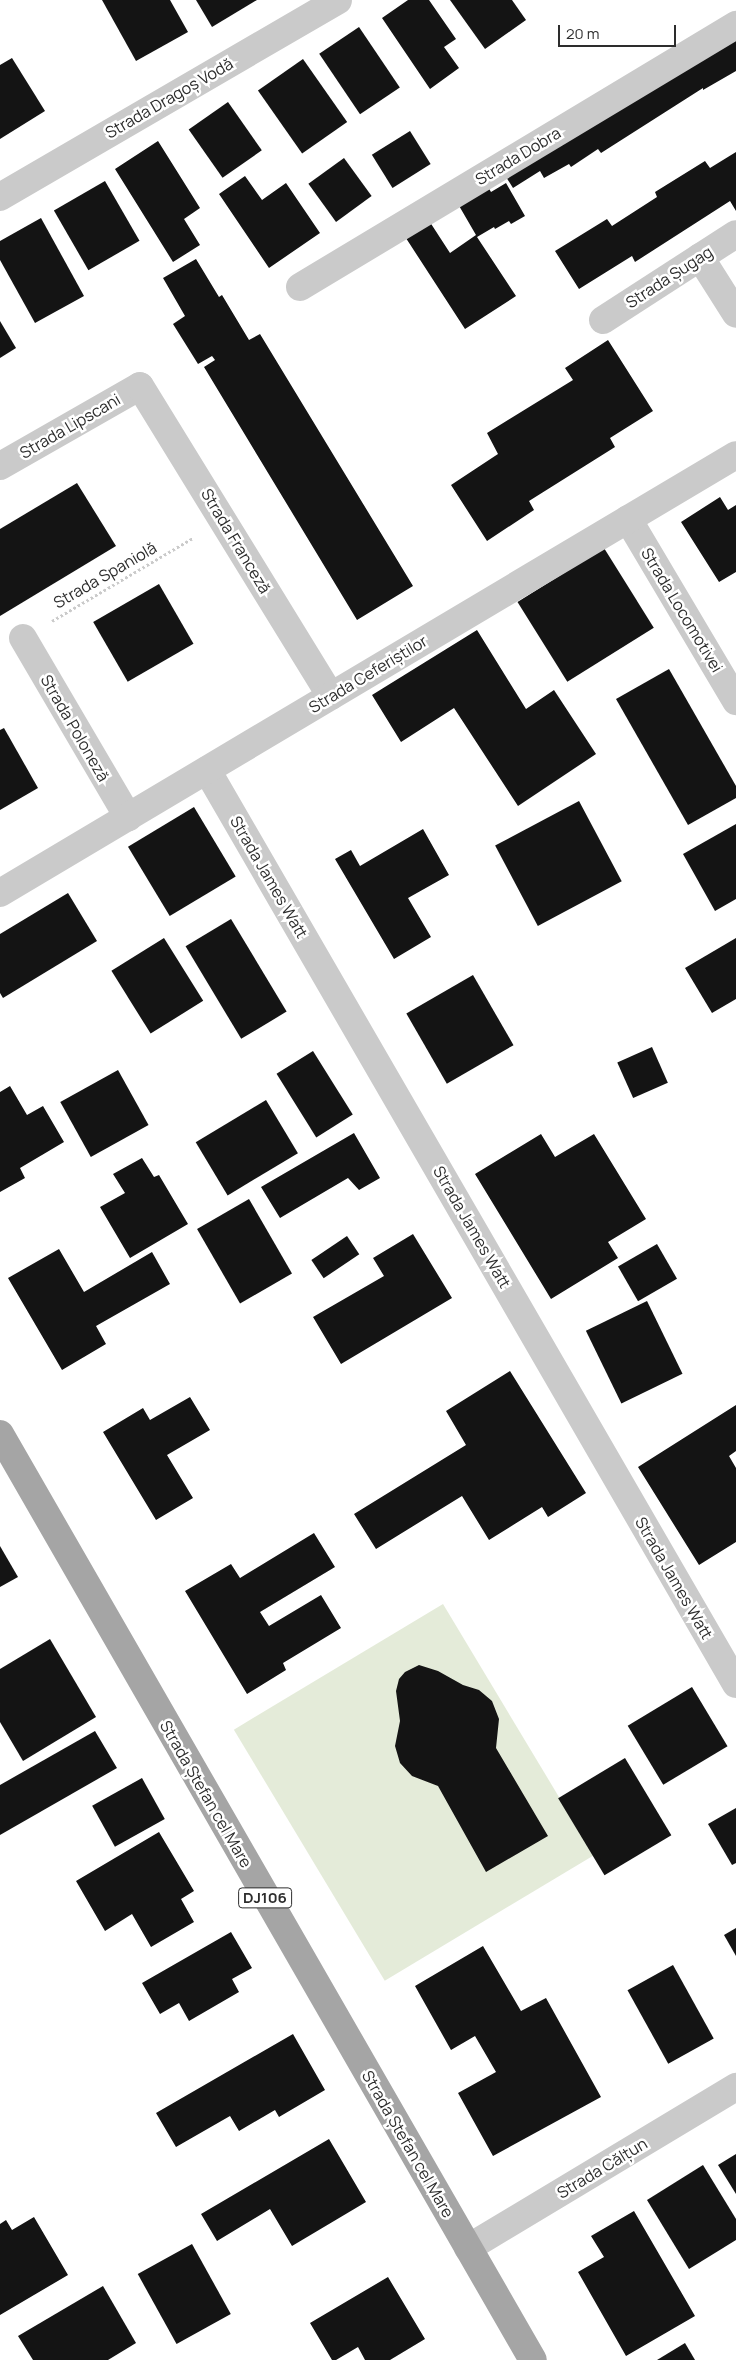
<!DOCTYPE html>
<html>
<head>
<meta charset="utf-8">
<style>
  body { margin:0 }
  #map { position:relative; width:736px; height:2360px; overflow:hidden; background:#fff; font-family:Manrope,sans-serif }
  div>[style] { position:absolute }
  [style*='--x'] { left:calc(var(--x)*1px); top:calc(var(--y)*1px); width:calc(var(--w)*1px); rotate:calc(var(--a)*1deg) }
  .green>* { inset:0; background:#e4ebd9; transform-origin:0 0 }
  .building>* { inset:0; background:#141414; transform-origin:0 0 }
  .path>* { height:3px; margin-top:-1.5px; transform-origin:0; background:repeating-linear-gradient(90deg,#cacaca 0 2.5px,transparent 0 5px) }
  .minor>* { height:28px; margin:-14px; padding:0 14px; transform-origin:14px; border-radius:14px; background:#cacaca }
  .major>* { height:28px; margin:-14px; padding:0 14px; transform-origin:14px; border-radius:14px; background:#a5a5a5 }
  span { translate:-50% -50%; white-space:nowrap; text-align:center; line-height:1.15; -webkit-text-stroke:5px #fff; paint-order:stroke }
  .shield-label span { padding:1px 4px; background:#fff; border:1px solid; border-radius:4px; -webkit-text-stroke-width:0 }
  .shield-label { font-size:15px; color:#2d2d2d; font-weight:700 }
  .street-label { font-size:16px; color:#2d2d2d }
  .scale { position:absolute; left:558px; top:25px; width:118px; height:22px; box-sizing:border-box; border:2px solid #2d2d2d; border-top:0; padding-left:6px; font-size:15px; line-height:18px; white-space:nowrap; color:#2d2d2d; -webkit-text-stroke:4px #fff; paint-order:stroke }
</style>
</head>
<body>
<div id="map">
  <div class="green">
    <i style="left:443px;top:1604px;width:293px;height:244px;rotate:59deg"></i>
  </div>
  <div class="building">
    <i style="clip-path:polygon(102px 0,170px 0,188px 32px,136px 61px)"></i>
    <i style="clip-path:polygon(196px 0,257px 0,212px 27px)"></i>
    <i style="clip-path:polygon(408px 0,429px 0,456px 39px,444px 47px,459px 68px,430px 89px,382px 18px)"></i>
    <i style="clip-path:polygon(450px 0,512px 0,526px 20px,485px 49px)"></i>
    <i style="left:359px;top:27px;width:73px;height:48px;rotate:56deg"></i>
    <i style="clip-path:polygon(736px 29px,736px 71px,703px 90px,703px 88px,601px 153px,598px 149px,571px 167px,569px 164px,544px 178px,540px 171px,513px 188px,501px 169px)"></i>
    <i style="clip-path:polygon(12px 58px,45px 111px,0 139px,0 65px)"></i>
    <i style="left:303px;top:59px;width:77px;height:55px;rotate:55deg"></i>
    <i style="left:228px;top:102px;width:59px;height:48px;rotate:55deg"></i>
    <i style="left:410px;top:131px;width:39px;height:45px;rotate:58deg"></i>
    <i style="clip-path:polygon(158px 141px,200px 208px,184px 219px,200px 245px,173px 262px,115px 169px)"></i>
    <i style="clip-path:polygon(736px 152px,736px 211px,730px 201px,635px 262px,632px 256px,579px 289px,555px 251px,607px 219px,612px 226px,657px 197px,655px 192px,705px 161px,710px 168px)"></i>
    <i style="left:344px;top:158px;width:47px;height:44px;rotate:54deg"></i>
    <i style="clip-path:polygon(245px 176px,262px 200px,286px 183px,320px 233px,269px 268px,219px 194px)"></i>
    <i style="left:105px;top:181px;width:69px;height:59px;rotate:60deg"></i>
    <i style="clip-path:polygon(506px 183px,525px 216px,511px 224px,509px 221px,495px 229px,494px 227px,477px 237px,516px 296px,465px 329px,402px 232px,426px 216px,450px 253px,476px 235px,458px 204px,487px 185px,491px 192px)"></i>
    <i style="clip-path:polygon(41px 218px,84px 296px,35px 323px,0 260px,0 241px)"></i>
    <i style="clip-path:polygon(196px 259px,219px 297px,222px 295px,249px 340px,260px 334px,413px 586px,357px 620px,204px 367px,215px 360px,212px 356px,198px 364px,173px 324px,185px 316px,163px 278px)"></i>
    <i style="clip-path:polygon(0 321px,16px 348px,0 358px)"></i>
    <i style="clip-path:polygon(608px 340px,653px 411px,610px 438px,615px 447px,529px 501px,534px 510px,487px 541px,451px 485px,498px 454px,487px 433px,573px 380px,565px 368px)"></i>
    <i style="clip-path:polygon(77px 483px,116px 546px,0 616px,0 529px)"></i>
    <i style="clip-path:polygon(720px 497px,728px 510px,736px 505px,736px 572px,719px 582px,681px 522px)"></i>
    <i style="left:604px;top:548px;width:94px;height:102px;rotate:58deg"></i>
    <i style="left:159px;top:584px;width:69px;height:76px;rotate:60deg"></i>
    <i style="clip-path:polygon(477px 630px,526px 709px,554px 690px,596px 754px,518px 806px,454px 708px,401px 742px,372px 695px)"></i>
    <i style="clip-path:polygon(669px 669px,736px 786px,736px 798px,688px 825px,616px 699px)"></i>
    <i style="clip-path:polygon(4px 728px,38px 788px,0 810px,0 730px)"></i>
    <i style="left:579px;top:801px;width:91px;height:95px;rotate:62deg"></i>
    <i style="left:194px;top:807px;width:81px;height:77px;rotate:59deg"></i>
    <i style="clip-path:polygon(736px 824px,736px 899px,715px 911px,683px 854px)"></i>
    <i style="clip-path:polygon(423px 829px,449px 875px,408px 898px,431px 937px,394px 959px,335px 859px,351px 850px,360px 866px)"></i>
    <i style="clip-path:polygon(68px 893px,97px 941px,3px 998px,0 993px,0 934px)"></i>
    <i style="left:231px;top:919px;width:108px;height:53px;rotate:59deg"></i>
    <i style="left:164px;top:938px;width:74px;height:62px;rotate:58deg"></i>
    <i style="clip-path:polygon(736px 938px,736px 999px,712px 1013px,685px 968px)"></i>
    <i style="left:473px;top:975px;width:81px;height:77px;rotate:60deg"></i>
    <i style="left:652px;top:1047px;width:39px;height:38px;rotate:66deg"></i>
    <i style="left:313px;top:1051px;width:75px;height:43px;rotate:58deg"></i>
    <i style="left:118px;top:1070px;width:63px;height:66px;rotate:61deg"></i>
    <i style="clip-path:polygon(10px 1086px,27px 1115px,43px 1106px,64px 1142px,20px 1168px,25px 1178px,0 1192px,0 1092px)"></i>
    <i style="left:266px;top:1100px;width:62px;height:82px;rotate:59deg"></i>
    <i style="clip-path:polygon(354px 1133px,380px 1178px,359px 1190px,348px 1178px,280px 1218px,261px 1187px)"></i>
    <i style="clip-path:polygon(541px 1134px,555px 1157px,594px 1134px,646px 1219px,608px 1242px,618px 1258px,551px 1299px,475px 1174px)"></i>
    <i style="clip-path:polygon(142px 1158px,154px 1177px,159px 1175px,188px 1224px,130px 1258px,100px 1207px,125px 1193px,113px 1174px)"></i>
    <i style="left:249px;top:1199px;width:86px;height:60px;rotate:60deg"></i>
    <i style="clip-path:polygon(413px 1234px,452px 1298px,341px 1364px,313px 1317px,384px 1276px,373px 1258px)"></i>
    <i style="left:347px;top:1236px;width:22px;height:43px;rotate:56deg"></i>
    <i style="left:657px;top:1244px;width:40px;height:45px;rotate:60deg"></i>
    <i style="clip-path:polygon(59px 1249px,84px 1292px,152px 1252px,170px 1284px,96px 1326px,106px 1344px,62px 1370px,8px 1278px)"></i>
    <i style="left:647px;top:1301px;width:81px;height:68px;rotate:64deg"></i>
    <i style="clip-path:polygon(510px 1371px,586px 1493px,548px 1517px,542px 1507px,489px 1540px,462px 1496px,376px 1549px,354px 1514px,466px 1445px,446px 1411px)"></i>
    <i style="clip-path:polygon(190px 1397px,210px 1430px,167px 1455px,193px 1498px,156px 1520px,103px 1432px,143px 1408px,150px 1420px)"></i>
    <i style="clip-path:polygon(736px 1405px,736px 1451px,729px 1456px,736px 1468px,736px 1542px,699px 1565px,638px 1467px)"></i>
    <i style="clip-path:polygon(314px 1533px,335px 1567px,260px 1612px,269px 1626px,321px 1595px,341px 1628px,283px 1663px,286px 1670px,247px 1694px,185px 1591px,231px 1564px,240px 1578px)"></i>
    <i style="clip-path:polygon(0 1546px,18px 1577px,0 1587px)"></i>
    <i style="clip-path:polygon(50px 1639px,96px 1717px,23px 1761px,0 1722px,0 1669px)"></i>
    <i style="clip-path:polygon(419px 1665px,438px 1671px,463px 1685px,479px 1690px,492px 1701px,499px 1719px,496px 1748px,548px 1836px,486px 1872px,438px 1786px,412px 1776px,400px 1763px,395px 1746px,400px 1721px,396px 1691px,399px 1679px,405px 1672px)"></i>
    <i style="left:692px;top:1687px;width:69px;height:75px;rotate:59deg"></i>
    <i style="clip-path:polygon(95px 1731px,117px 1768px,0 1835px,0 1785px)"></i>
    <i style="left:625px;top:1758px;width:90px;height:78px;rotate:59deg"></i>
    <i style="left:142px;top:1778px;width:47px;height:57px;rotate:61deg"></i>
    <i style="clip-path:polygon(736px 1808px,736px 1863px,732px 1865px,708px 1824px)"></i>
    <i style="clip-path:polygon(159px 1832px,194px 1891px,181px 1899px,194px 1922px,151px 1947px,132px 1914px,105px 1931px,76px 1881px)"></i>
    <i style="clip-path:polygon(736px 1928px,736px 1956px,724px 1935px)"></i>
    <i style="clip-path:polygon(231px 1932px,252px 1968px,232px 1979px,239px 1992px,189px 2021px,179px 2003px,160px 2014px,142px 1983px)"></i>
    <i style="clip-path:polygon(483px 1946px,521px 2011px,546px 1998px,601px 2097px,493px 2156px,458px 2093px,496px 2072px,475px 2036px,451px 2050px,415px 1986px)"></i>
    <i style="left:673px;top:1965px;width:84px;height:52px;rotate:61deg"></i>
    <i style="clip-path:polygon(293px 2034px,325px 2090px,279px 2117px,275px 2110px,239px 2131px,230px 2116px,176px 2147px,156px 2113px)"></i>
    <i style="clip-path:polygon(329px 2139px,366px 2202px,292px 2246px,270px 2209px,217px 2241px,201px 2214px)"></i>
    <i style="clip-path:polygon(736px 2154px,736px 2194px,718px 2165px)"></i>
    <i style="clip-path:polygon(703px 2165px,736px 2219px,736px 2240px,689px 2269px,647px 2200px)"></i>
    <i style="clip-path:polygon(634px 2211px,695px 2316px,626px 2356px,578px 2272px,604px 2257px,591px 2236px)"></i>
    <i style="clip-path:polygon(34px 2217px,68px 2275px,0 2315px,0 2224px,6px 2220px,12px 2230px)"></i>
    <i style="left:192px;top:2244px;width:80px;height:62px;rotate:61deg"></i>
    <i style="clip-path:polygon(388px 2277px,425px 2339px,390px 2360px,365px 2360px,358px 2347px,336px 2360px,332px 2360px,310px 2323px)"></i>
    <i style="clip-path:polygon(103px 2286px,136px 2343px,108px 2360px,33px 2360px,18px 2336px)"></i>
    <i style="clip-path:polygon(685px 2343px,695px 2360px,657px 2360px)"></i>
  </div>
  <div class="path">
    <i style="--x:52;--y:621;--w:164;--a:-30.5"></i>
  </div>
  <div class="minor">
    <i style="--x:0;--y:197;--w:391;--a:-30.2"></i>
    <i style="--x:700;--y:257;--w:67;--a:57.7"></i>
    <i style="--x:300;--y:287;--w:509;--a:-31"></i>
    <i style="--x:603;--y:320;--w:158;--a:-32.9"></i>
    <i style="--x:0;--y:466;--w:161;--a:-29.7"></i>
    <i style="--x:140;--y:386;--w:364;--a:58.4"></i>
    <i style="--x:628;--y:519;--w:212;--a:59.3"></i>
    <i style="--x:23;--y:638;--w:208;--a:59.6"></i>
    <i style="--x:207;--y:770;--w:1056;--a:59.94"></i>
    <i style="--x:0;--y:893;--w:856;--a:-30.76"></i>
    <i style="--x:468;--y:2248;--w:313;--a:-31"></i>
  </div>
  <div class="major">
    <i style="--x:0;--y:1434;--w:1068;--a:60.08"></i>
  </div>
  <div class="shield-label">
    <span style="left:265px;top:1898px">DJ106</span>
  </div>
  <div class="street-label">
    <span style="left:169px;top:98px;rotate:-30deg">Strada Dragoș Vodă</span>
    <span style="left:518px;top:156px;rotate:-31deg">Strada Dobra</span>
    <span style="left:669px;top:277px;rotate:-33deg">Strada Șugag</span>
    <span style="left:70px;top:426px;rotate:-30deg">Strada Lipscani</span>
    <span style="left:236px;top:541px;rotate:59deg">Strada Franceză</span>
    <span style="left:105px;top:575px;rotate:-30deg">Strada Spaniolă</span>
    <span style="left:682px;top:610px;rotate:59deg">Strada Locomotivei</span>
    <span style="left:368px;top:674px;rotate:-31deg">Strada Ceferiștilor</span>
    <span style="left:75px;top:728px;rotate:60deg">Strada Poloneză</span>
    <span style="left:269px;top:877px;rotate:60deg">Strada James Watt</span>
    <span style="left:472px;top:1227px;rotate:60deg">Strada James Watt</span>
    <span style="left:674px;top:1578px;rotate:60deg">Strada James Watt</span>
    <span style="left:206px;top:1794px;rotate:60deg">Strada Ștefan cel Mare</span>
    <span style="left:408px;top:2144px;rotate:60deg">Strada Ștefan cel Mare</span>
    <span style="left:602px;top:2168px;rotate:-31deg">Strada Călțun</span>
  </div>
  <div class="scale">20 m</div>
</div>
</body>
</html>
